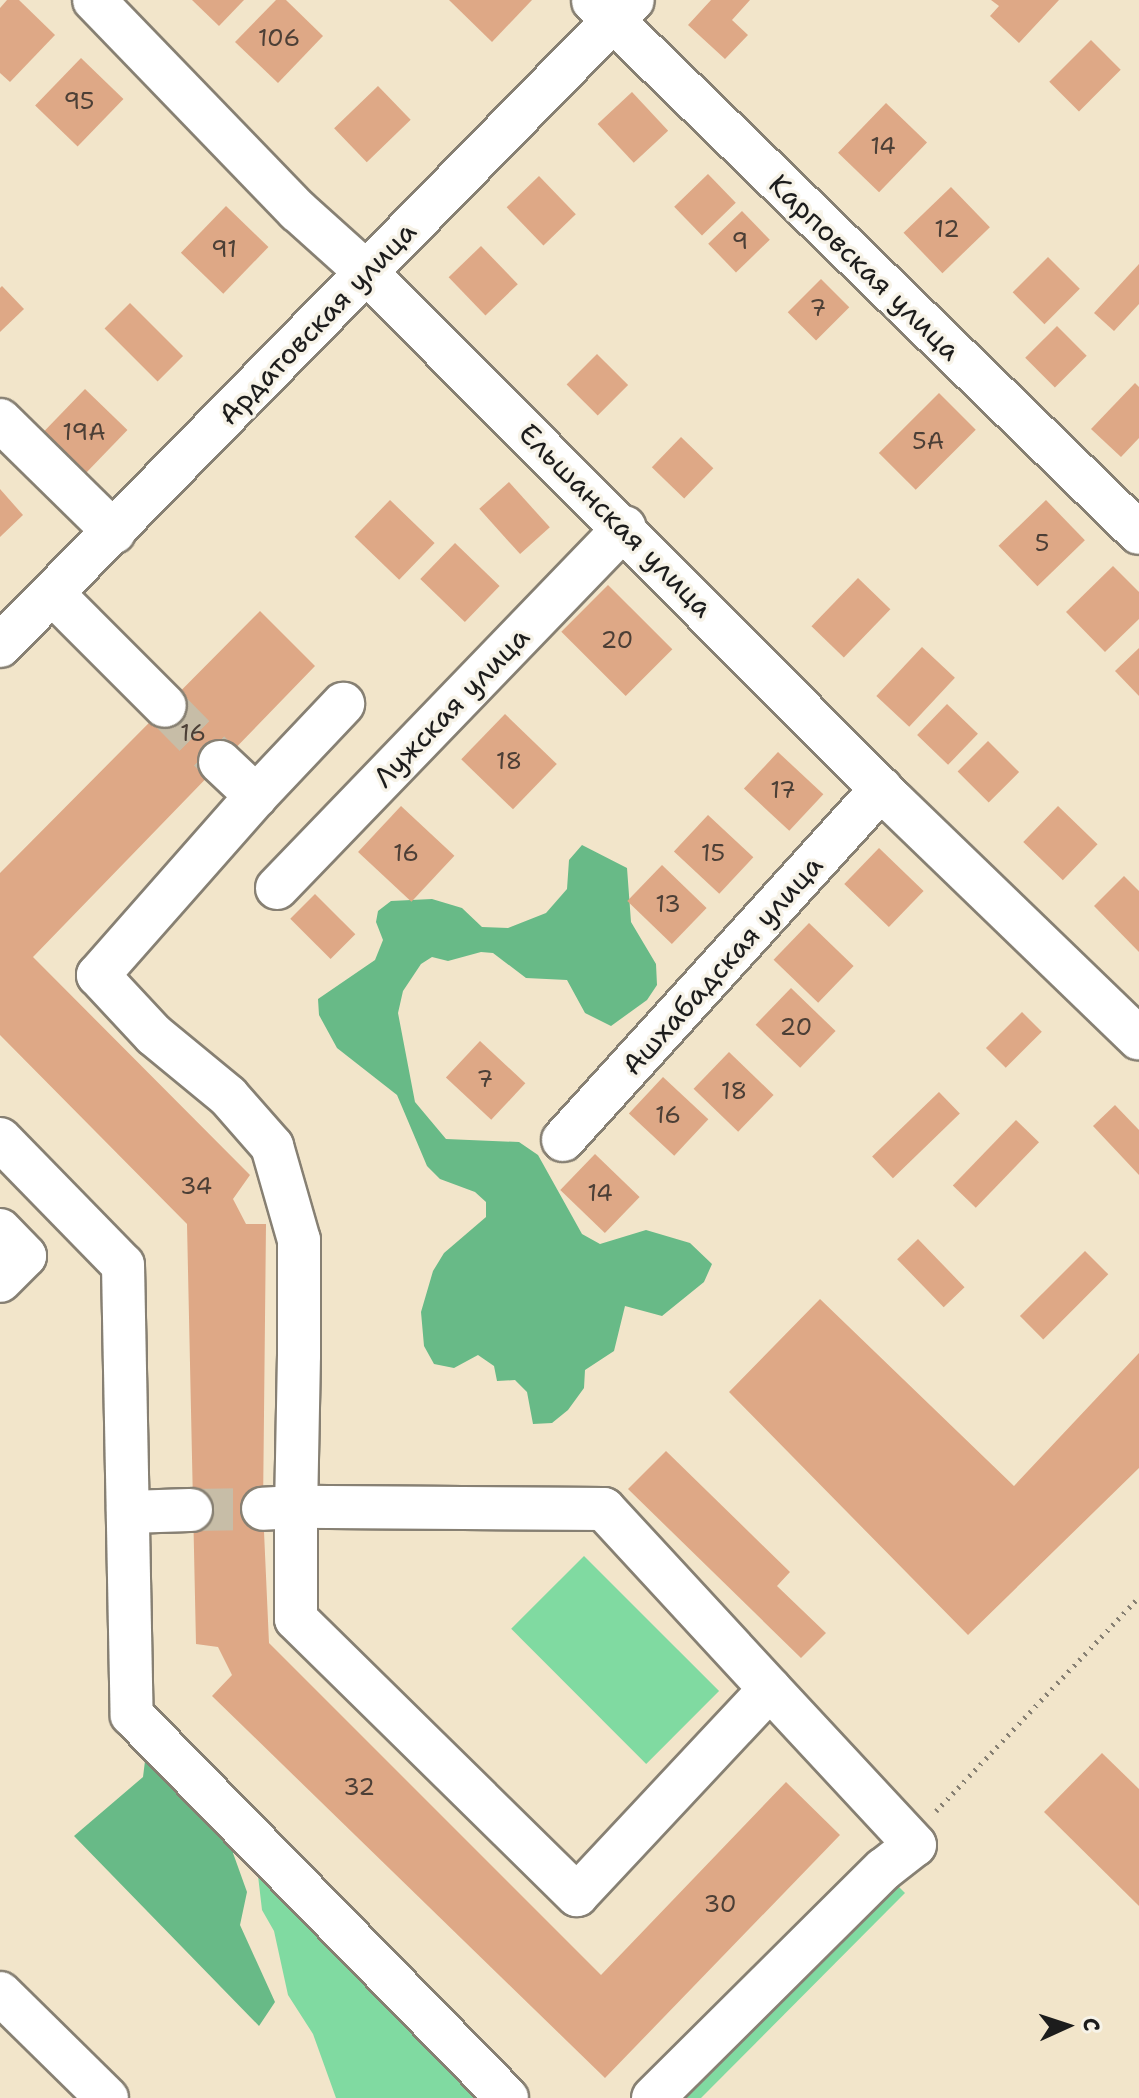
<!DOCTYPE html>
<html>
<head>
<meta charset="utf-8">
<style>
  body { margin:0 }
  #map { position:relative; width:1139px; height:2098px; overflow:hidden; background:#f2e5ca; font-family:"Shantell Sans",sans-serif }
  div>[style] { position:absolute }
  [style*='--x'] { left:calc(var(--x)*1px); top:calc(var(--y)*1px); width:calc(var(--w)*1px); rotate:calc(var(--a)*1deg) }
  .green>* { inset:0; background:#80daa1; transform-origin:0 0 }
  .forest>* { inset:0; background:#68ba87 }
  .building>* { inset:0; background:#dea886; transform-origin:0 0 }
  .minor-tunnel>* { height:42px; margin-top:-21px; transform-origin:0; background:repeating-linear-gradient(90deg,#c7bda7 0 42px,transparent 0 63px) }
  .path>* { height:5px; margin-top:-2.5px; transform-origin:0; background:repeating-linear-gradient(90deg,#878073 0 2px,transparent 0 8px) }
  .roads { filter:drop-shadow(2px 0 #878073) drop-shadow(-2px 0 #878073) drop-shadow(0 2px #878073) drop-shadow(0 -2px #878073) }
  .minor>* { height:42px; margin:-21px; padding:0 21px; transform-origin:21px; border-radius:21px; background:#fff }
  span { translate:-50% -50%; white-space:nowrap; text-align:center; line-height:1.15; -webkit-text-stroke:7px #f7f3e8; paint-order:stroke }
  .number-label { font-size:24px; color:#4c3f36 }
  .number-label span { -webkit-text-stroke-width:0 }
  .street-label { font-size:28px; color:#1c1c1c }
  .north { position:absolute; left:1027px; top:1986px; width:80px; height:80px; -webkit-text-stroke:6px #f7f3e8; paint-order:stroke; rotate:87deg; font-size:22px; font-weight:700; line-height:32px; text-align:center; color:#1c1c1c }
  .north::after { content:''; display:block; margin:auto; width:28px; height:36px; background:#1c1c1c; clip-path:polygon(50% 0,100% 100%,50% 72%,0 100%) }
</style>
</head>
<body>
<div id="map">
  <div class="green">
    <i style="left:584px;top:1556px;width:191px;height:103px;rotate:45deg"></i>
    <i style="clip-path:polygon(255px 1850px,508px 2098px,336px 2098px,313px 2034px,288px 1995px,274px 1931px,262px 1910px)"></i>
    <i style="clip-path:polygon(891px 1879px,905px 1893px,701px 2098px,676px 2098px)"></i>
  </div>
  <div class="forest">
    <i style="clip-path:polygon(582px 845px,627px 868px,631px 922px,656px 964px,657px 985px,647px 1000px,611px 1026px,585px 1013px,567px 980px,526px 978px,493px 953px,481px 952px,448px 961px,432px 957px,421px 964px,403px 991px,398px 1013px,415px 1102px,446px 1139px,519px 1142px,538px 1155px,582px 1234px,600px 1244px,646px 1230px,690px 1243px,712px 1264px,704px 1282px,662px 1316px,625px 1306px,614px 1351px,585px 1370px,584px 1388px,568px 1410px,552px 1423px,533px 1424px,527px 1392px,515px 1380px,497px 1381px,494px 1366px,478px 1355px,454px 1368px,434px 1364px,424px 1346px,421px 1312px,433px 1271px,444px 1253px,486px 1217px,486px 1202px,475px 1192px,440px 1179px,427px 1166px,397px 1095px,337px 1048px,319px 1015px,318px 999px,375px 960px,383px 940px,376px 922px,378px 911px,391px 901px,432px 899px,462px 908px,482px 927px,508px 928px,546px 913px,567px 889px,569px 860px)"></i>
    <i style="clip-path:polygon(145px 1761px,159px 1762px,232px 1829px,233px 1853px,247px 1892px,240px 1925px,275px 2002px,259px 2026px,74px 1836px,143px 1777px)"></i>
  </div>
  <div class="building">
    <i style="clip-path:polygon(7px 0,19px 0,55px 35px,10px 82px,0 73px,0 8px)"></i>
    <i style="clip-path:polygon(192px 0,244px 0,219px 26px)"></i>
    <i style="clip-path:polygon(276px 0,286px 0,323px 36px,278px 83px,235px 42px)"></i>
    <i style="clip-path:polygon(449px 0,532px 0,492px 42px)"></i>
    <i style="clip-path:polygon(711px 0,750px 0,732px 20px,748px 35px,725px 59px,688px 25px)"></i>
    <i style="clip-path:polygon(991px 0,1059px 0,1019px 43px,990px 16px,999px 6px)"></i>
    <i style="left:1091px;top:40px;width:42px;height:59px;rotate:45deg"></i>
    <i style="left:81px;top:58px;width:59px;height:66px;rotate:44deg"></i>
    <i style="left:378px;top:86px;width:47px;height:61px;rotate:46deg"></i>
    <i style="left:632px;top:92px;width:53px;height:47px;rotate:47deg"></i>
    <i style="left:886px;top:103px;width:57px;height:69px;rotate:44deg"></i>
    <i style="left:708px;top:174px;width:40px;height:47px;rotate:46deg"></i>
    <i style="left:539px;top:176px;width:53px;height:45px;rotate:46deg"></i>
    <i style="left:951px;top:187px;width:56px;height:66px;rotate:46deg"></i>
    <i style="left:226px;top:206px;width:59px;height:65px;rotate:44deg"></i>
    <i style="left:742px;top:211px;width:40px;height:47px;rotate:46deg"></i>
    <i style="left:481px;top:246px;width:53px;height:45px;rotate:46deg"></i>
    <i style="left:1048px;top:257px;width:45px;height:50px;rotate:45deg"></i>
    <i style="clip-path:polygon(1139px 264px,1139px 304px,1114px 331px,1094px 313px)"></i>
    <i style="left:821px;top:279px;width:40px;height:47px;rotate:45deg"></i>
    <i style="clip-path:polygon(2px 286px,24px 309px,0 332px,0 288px)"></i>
    <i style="left:130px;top:303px;width:75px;height:36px;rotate:45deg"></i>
    <i style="left:1057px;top:326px;width:42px;height:45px;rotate:45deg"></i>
    <i style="left:597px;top:354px;width:44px;height:43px;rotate:45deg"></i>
    <i style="clip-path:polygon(1135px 383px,1139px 387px,1139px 438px,1121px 457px,1091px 429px)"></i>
    <i style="left:85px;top:389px;width:59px;height:66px;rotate:44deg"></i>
    <i style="left:939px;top:393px;width:52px;height:85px;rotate:45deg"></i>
    <i style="left:681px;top:437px;width:45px;height:42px;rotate:44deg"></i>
    <i style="left:509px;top:482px;width:61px;height:40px;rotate:48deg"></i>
    <i style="clip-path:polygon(0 489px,23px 515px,0 537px)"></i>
    <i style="left:390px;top:500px;width:62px;height:51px;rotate:44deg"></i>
    <i style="left:1046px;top:500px;width:56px;height:66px;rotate:46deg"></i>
    <i style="left:455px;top:543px;width:62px;height:50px;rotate:44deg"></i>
    <i style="clip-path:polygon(1113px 566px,1139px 592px,1139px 619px,1105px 652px,1066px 612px)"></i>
    <i style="left:858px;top:578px;width:45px;height:67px;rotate:44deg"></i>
    <i style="left:608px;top:585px;width:91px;height:66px;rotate:45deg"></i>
    <i style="clip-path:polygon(260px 611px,315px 666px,33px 957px,250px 1175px,233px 1199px,246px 1224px,266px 1224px,263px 1509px,269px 1643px,601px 1975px,786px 1782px,840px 1835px,605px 2078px,212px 1696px,232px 1675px,218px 1647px,196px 1644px,187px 1224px,0 1035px,0 873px)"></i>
    <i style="left:922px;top:647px;width:45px;height:67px;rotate:43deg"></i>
    <i style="clip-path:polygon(1139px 648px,1139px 696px,1115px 671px)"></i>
    <i style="left:947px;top:704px;width:43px;height:43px;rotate:44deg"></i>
    <i style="left:505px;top:714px;width:72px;height:63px;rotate:44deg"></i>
    <i style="left:988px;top:741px;width:44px;height:43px;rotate:45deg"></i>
    <i style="left:778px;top:752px;width:62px;height:50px;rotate:43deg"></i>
    <i style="left:401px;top:806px;width:73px;height:63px;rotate:43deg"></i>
    <i style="left:1058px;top:806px;width:55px;height:50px;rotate:44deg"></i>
    <i style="left:708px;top:815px;width:62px;height:50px;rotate:43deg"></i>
    <i style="left:879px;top:848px;width:62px;height:50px;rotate:44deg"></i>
    <i style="left:662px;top:865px;width:62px;height:50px;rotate:44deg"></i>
    <i style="clip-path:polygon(1124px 876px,1139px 891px,1139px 952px,1094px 906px)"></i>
    <i style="left:315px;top:894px;width:57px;height:35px;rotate:45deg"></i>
    <i style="left:809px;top:923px;width:62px;height:51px;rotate:44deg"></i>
    <i style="left:791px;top:988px;width:62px;height:51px;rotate:44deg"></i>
    <i style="left:1022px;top:1012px;width:28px;height:51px;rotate:45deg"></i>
    <i style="left:480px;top:1041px;width:62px;height:50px;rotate:43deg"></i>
    <i style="left:729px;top:1052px;width:62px;height:51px;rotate:44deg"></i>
    <i style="left:663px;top:1077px;width:62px;height:50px;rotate:43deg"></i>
    <i style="left:939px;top:1092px;width:30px;height:93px;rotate:46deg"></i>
    <i style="clip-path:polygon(1115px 1105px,1139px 1130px,1139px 1175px,1093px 1126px)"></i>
    <i style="left:1016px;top:1120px;width:32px;height:91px;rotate:44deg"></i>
    <i style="left:595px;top:1154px;width:62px;height:50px;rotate:44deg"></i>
    <i style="left:918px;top:1239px;width:67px;height:29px;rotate:46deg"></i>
    <i style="left:1085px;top:1251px;width:33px;height:92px;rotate:45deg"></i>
    <i style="clip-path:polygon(820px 1299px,1014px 1486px,1139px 1353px,1139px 1468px,968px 1635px,729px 1392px)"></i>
    <i style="clip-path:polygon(666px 1451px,790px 1572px,777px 1586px,826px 1633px,801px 1658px,628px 1489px)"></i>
    <i style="clip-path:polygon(1102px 1753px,1139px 1789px,1139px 1906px,1044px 1812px)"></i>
  </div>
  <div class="minor-tunnel">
    <i style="--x:165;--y:706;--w:78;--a:45.5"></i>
    <i style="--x:191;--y:1510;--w:72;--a:-0.8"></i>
  </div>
  <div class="path">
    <i style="--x:936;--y:1811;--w:295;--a:-46.5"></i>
  </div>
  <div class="roads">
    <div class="minor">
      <i style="--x:94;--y:0;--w:293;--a:46"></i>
      <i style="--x:298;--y:211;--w:91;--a:41.9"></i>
      <i style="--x:366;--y:272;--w:750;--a:45.11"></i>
      <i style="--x:895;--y:803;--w:339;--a:44"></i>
      <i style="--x:593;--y:1;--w:762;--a:44.26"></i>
      <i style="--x:0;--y:420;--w:160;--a:44.5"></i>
      <i style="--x:53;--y:594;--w:158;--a:45"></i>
      <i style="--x:0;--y:646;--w:904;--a:-45.58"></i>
      <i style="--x:220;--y:762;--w:50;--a:43.4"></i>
      <i style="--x:256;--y:796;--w:239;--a:131.4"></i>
      <i style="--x:98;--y:975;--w:82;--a:47"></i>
      <i style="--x:154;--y:1035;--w:96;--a:39.5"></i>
      <i style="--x:228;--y:1096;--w:67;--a:48.7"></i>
      <i style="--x:272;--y:1146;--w:98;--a:74"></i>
      <i style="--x:299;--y:1240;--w:115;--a:90"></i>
      <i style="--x:299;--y:1355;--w:152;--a:91.1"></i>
      <i style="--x:296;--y:1507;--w:112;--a:90"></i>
      <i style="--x:296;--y:1619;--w:394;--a:44.5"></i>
      <i style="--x:577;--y:1895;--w:282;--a:-46.9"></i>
      <i style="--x:770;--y:1689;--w:245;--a:-132.7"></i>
      <i style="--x:604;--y:1509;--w:308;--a:-179.6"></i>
      <i style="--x:296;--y:1507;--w:33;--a:177"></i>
      <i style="--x:256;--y:796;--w:127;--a:-46.6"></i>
      <i style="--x:277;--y:888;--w:501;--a:-46.05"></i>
      <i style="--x:0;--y:1139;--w:176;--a:45.7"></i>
      <i style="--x:123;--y:1265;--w:450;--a:88.9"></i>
      <i style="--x:132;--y:1715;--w:536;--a:45.6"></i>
      <i style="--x:563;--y:1140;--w:474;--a:-47.8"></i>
      <i style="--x:0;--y:1230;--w:36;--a:46"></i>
      <i style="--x:25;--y:1256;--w:35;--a:135"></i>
      <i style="--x:128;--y:1512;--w:63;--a:-1.8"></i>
      <i style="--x:0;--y:1993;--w:150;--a:44.5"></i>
      <i style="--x:653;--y:2098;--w:325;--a:-44.8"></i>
      <i style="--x:884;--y:1869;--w:39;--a:-38"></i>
      <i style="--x:915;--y:1845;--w:213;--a:-132.9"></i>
    </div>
  </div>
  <div class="number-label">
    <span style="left:279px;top:39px">106</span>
    <span style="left:79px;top:102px">95</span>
    <span style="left:883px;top:147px">14</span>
    <span style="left:947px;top:230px">12</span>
    <span style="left:740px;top:242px">9</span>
    <span style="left:224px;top:250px">91</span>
    <span style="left:818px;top:309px">7</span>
    <span style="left:84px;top:433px">19А</span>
    <span style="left:928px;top:442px">5А</span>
    <span style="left:1042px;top:544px">5</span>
    <span style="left:617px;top:641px">20</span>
    <span style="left:193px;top:734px">16</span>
    <span style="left:509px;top:762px">18</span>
    <span style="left:783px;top:791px">17</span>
    <span style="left:406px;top:854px">16</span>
    <span style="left:713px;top:854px">15</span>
    <span style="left:668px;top:905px">13</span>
    <span style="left:796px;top:1028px">20</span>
    <span style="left:485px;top:1080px">7</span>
    <span style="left:734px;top:1092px">18</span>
    <span style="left:668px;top:1116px">16</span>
    <span style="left:196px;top:1187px">34</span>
    <span style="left:600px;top:1194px">14</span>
    <span style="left:359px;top:1788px">32</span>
    <span style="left:720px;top:1905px">30</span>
  </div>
  <div class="street-label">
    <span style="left:865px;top:267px;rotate:44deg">Карповская улица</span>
    <span style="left:317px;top:323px;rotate:-46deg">Ардатовская улица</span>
    <span style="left:616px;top:520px;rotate:45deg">Ельшанская улица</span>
    <span style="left:451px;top:707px;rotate:-46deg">Лужская улица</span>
    <span style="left:722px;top:965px;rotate:-48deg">Ашхабадская улица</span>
  </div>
  <div class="north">С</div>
</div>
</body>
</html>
